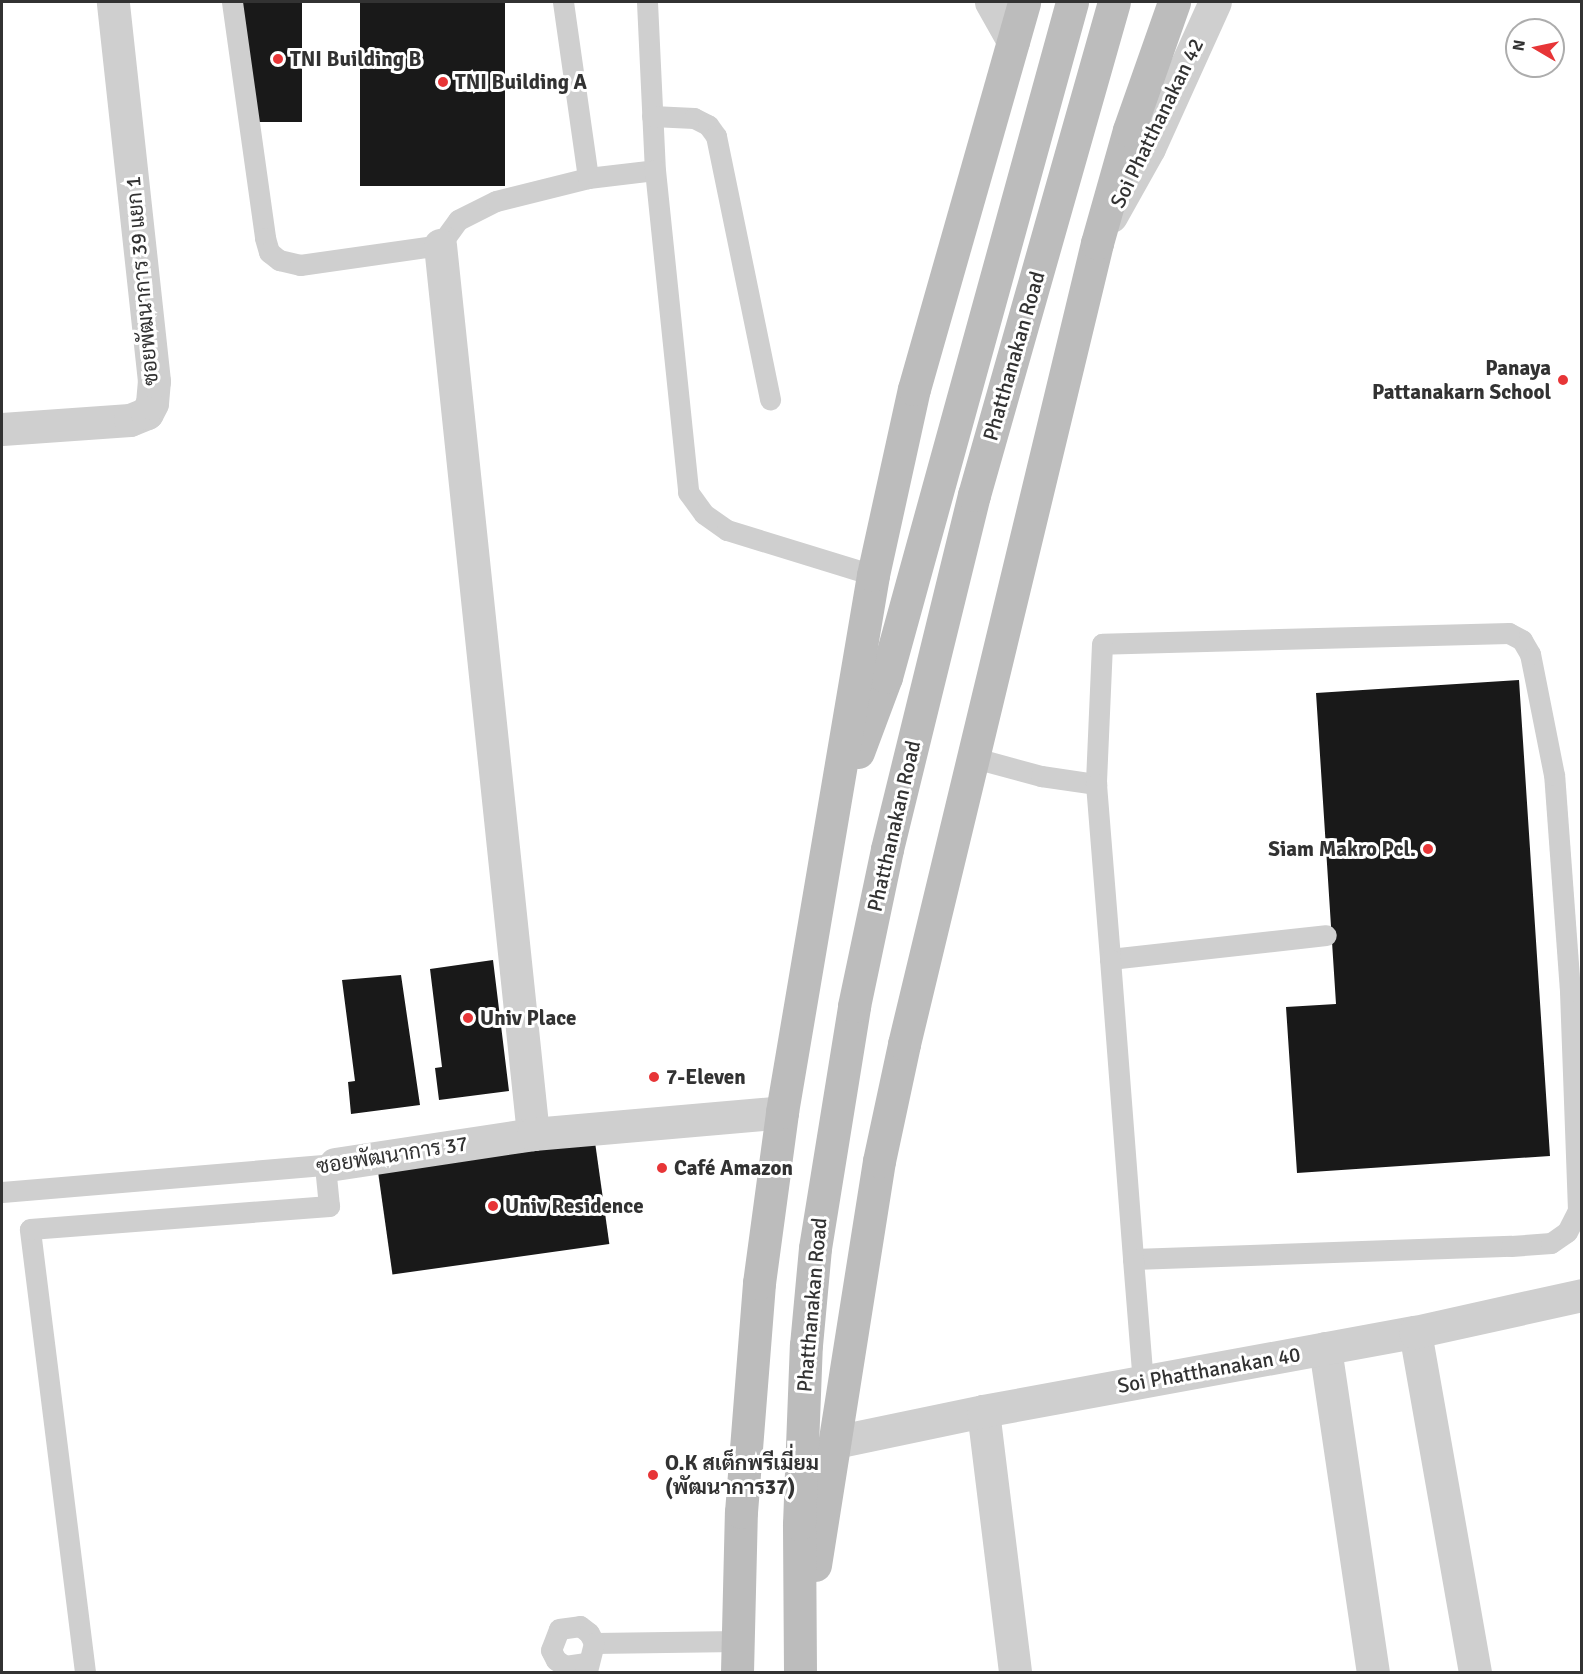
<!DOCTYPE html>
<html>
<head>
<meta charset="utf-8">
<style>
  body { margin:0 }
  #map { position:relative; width:1583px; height:1674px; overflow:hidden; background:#fff; font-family:Signika,Sarabun,sans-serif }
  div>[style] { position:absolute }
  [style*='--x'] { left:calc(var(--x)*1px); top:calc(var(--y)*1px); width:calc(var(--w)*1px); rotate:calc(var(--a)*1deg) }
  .building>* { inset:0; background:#191919; transform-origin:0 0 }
  .service>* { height:21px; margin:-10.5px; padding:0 10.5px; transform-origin:10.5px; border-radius:10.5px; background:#cfcfcf }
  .minor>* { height:33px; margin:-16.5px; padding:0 16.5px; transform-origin:16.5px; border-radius:16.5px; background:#cfcfcf }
  .tertiary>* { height:33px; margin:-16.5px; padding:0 16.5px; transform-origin:16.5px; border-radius:16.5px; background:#cfcfcf }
  .secondary>* { height:33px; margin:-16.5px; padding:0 16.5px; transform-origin:16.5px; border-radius:16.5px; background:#bcbcbc }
  .dots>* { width:16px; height:16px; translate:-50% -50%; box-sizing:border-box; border:3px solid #fff; border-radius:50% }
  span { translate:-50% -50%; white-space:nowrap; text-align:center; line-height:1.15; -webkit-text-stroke:6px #fff; paint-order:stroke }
  .poi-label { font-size:21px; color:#323232; font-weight:700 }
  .left { translate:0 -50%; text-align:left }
  .right { translate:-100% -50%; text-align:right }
  .street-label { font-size:21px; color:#323232 }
  .frame { position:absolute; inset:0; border:3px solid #323232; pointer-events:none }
  .north { position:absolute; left:1505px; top:18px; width:60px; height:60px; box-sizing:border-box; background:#fff; border:2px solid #adadad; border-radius:50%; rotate:279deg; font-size:16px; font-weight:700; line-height:24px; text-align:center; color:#323232 }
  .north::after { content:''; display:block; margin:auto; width:21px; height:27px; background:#e73537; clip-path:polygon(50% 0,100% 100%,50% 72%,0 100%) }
</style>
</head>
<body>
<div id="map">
  <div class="building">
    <i style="left:243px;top:2px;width:59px;height:120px"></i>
    <i style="left:360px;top:2px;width:145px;height:184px"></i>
    <i style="clip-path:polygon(1519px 680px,1550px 1156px,1297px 1173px,1286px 1007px,1336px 1004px,1316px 693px)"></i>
    <i style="clip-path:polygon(493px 960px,509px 1091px,439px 1100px,435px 1068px,442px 1067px,430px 969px)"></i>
    <i style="clip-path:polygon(401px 975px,420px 1105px,351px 1114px,348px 1082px,355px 1081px,342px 980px)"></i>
    <i style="left:595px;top:1142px;width:103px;height:219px;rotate:82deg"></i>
  </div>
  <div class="service">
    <i style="--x:232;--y:2;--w:238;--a:82"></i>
    <i style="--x:265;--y:238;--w:15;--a:74"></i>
    <i style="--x:269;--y:252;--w:13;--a:39"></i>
    <i style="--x:279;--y:260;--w:22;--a:13"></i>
    <i style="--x:300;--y:265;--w:141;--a:-8.1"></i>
    <i style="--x:440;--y:245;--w:31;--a:-54"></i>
    <i style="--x:458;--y:220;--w:42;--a:-26.6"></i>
    <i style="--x:496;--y:201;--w:95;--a:-14"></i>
    <i style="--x:588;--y:178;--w:67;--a:-6.8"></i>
    <i style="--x:563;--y:2;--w:178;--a:81.9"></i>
    <i style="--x:647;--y:2;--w:168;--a:87.3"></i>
    <i style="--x:655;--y:170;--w:324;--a:84.1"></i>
    <i style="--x:688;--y:492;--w:27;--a:54"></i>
    <i style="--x:704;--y:514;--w:28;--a:35"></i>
    <i style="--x:727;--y:530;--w:153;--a:17.1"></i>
    <i style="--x:652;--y:116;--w:42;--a:2.7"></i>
    <i style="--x:694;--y:118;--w:16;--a:27"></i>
    <i style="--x:708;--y:125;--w:14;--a:54"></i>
    <i style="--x:716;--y:136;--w:269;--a:78.4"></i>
    <i style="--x:971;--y:757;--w:73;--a:15.2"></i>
    <i style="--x:1041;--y:776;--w:56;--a:8.3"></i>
    <i style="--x:1110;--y:959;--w:217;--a:-6.3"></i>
    <i style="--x:2;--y:1192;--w:334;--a:-4.8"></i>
    <i style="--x:1133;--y:1259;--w:378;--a:-2"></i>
    <i style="--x:1511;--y:1246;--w:40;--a:-4.3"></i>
    <i style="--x:1551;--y:1243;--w:19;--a:-35"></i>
    <i style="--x:1567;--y:1232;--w:25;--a:-63"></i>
    <i style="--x:1578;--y:1210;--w:219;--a:-92.1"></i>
    <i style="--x:1570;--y:991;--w:217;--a:-94.2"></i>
    <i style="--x:1554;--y:775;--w:123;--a:-101.2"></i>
    <i style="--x:1530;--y:654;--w:16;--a:-120"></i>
    <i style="--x:1522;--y:640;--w:15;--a:-152"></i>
    <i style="--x:1509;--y:633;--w:407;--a:178.5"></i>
    <i style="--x:1102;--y:644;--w:140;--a:92.5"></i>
    <i style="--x:1096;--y:784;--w:176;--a:85.4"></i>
    <i style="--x:1110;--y:959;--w:301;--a:85.6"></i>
    <i style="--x:1133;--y:1259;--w:123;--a:85.4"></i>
    <i style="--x:594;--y:1643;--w:144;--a:-0.8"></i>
    <i style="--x:586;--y:1663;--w:21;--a:172"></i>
    <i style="--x:565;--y:1666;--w:11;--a:-146"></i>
    <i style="--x:556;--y:1660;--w:11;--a:-117"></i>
    <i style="--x:551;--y:1650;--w:22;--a:-69"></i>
    <i style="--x:559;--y:1629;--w:21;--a:-8"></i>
    <i style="--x:580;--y:1626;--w:11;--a:38"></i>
    <i style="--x:589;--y:1633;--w:11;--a:63"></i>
    <i style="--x:594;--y:1643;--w:30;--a:104"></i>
    <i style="--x:85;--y:1672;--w:446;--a:-97.1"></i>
    <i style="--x:30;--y:1229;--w:300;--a:-4.4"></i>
    <i style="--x:329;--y:1206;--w:40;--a:-95.7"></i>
  </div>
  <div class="minor">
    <i style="--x:991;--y:2;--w:45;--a:60.6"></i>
    <i style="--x:440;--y:245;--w:894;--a:84.03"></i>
    <i style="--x:2;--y:429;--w:128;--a:-4"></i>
    <i style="--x:130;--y:420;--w:18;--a:-22"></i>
    <i style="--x:147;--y:413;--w:11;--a:-63"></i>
    <i style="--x:152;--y:403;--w:22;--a:-85"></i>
    <i style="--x:154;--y:381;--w:381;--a:-96.2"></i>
    <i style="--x:335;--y:1164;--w:200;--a:-8.6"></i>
    <i style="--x:533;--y:1134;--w:250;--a:-5"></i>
    <i style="--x:1415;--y:1332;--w:345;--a:80"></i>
    <i style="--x:1325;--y:1348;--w:328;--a:81.6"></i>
    <i style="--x:983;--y:1411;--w:263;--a:83"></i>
    <i style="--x:835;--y:1442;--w:151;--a:-11.8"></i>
    <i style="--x:983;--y:1411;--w:439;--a:-10.4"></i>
    <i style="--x:1415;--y:1332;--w:171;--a:-12.5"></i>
  </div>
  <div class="tertiary">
    <i style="--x:1111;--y:216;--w:78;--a:-60.8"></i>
    <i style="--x:1149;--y:148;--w:160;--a:-65.7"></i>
  </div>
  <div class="secondary">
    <i style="--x:858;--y:752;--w:80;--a:-69.5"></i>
    <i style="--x:886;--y:677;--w:700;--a:-74.59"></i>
    <i style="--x:815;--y:1565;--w:409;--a:-81"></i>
    <i style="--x:879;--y:1161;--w:120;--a:-77.9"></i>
    <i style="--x:904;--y:1044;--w:824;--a:-76.45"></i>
    <i style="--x:1097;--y:243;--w:117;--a:-74.2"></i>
    <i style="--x:1129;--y:130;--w:136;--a:-70.6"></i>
    <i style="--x:737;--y:1672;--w:160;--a:-88.6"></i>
    <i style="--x:741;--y:1512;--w:230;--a:-85.5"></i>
    <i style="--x:759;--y:1283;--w:173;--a:-82.3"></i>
    <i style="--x:782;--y:1112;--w:545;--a:-80.38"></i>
    <i style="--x:873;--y:575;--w:190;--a:-77.6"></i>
    <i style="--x:914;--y:389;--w:402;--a:-74.1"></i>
    <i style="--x:800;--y:1672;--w:148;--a:-90.4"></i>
    <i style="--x:799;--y:1524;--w:179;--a:-87.8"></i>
    <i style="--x:806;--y:1345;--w:97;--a:-84.7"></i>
    <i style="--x:815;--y:1248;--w:245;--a:-80.8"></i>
    <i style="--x:854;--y:1006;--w:160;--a:-78.1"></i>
    <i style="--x:887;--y:849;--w:365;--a:-76.2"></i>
    <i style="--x:974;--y:495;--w:512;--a:-74.15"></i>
  </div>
  <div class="dots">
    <i style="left:278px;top:59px;background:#e73537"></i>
    <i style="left:443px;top:82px;background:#e73537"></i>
    <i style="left:1563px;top:380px;background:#e73537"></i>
    <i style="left:1428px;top:849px;background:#e73537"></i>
    <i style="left:468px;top:1018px;background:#e73537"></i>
    <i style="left:654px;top:1077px;background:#e73537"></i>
    <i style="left:662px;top:1168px;background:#e73537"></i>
    <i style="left:493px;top:1206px;background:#e73537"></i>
    <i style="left:653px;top:1475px;background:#e73537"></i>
  </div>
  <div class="poi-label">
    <span class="left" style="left:290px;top:59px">TNI Building B</span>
    <span class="left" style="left:455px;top:82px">TNI Building A</span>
    <span class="right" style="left:1551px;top:380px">Panaya<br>Pattanakarn School</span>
    <span class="right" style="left:1416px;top:849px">Siam Makro Pcl.</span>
    <span class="left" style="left:480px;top:1018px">Univ Place</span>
    <span class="left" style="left:666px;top:1077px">7-Eleven</span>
    <span class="left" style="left:674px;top:1168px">Café Amazon</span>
    <span class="left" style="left:505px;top:1206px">Univ Residence</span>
    <span class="left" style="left:665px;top:1475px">O.K สเต็กพรีเมี่ยม<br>(พัฒนาการ37)</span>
  </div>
  <div class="street-label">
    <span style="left:1157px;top:123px;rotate:-64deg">Soi Phatthanakan 42</span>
    <span style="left:142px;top:281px;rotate:-95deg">ซอยพัฒนาการ 39 แยก 1</span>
    <span style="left:1014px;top:356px;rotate:-74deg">Phatthanakan Road</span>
    <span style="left:894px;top:826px;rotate:-77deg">Phatthanakan Road</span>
    <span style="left:392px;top:1155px;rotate:-9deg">ซอยพัฒนาการ 37</span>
    <span style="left:812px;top:1305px;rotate:-85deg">Phatthanakan Road</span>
    <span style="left:1209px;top:1370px;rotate:-10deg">Soi Phatthanakan 40</span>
  </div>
  <div class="frame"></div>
  <div class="north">N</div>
</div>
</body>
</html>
